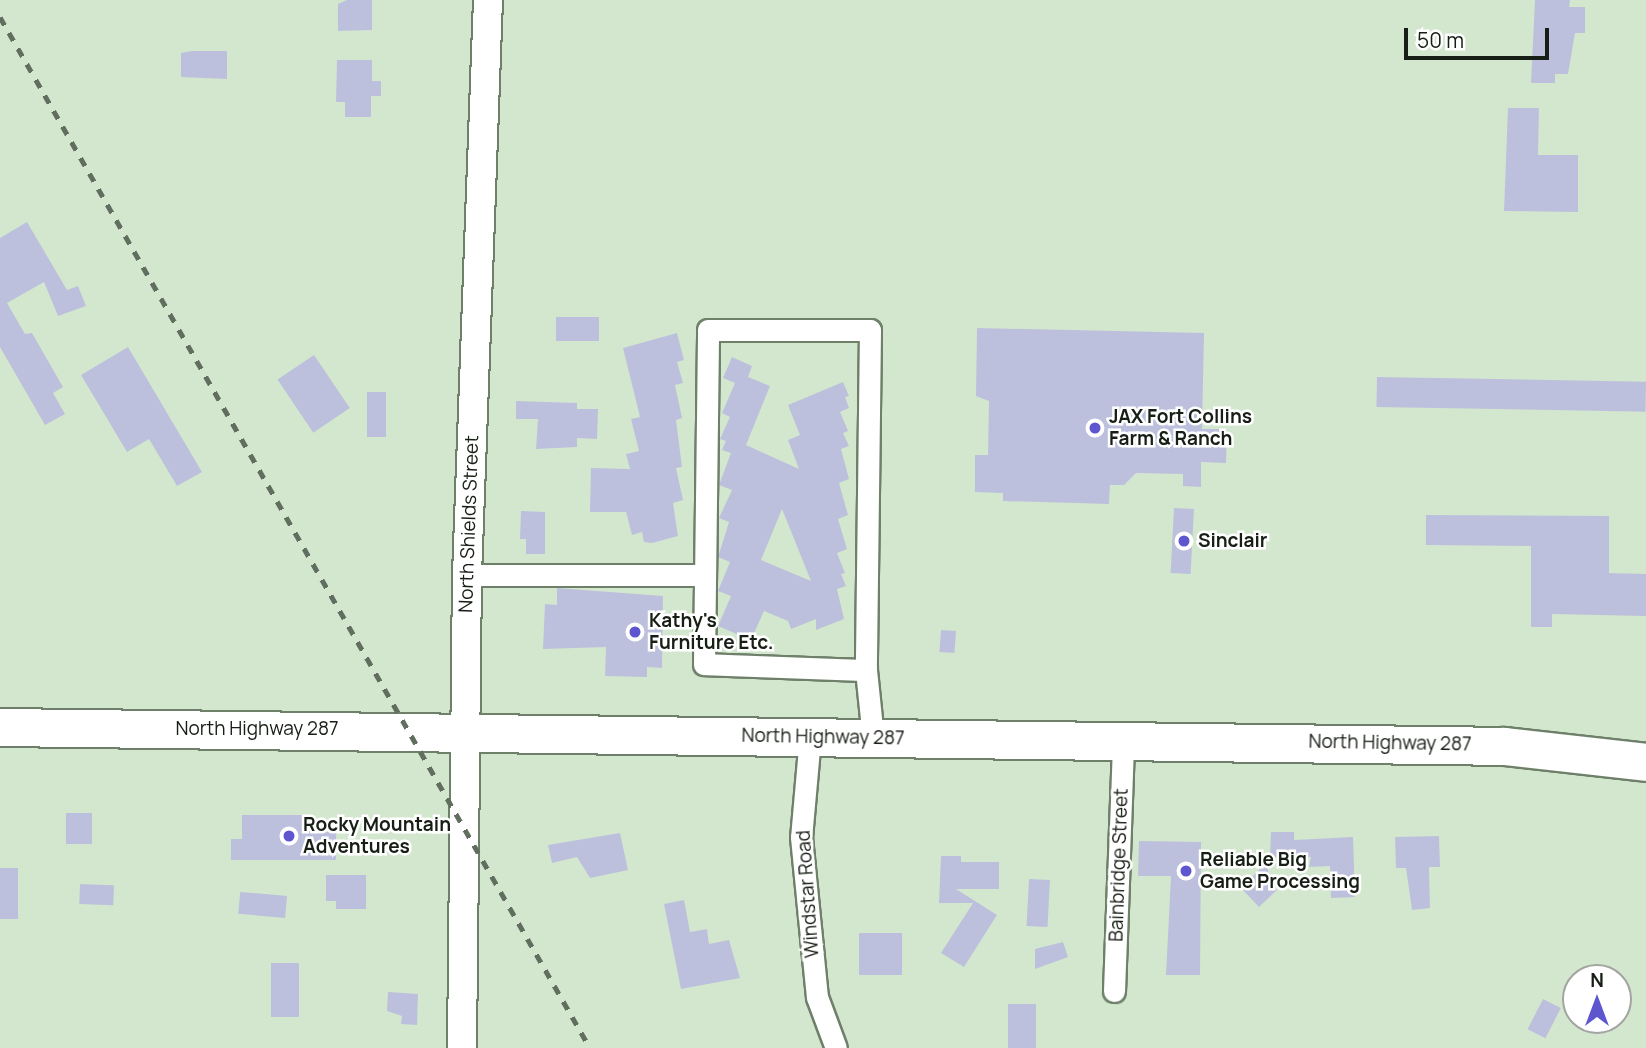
<!DOCTYPE html>
<html>
<head>
<meta charset="utf-8">
<style>
  body { margin:0 }
  #map { position:relative; width:1646px; height:1048px; overflow:hidden; background:#d3e7ce; font-family:Manrope,sans-serif }
  div>[style] { position:absolute }
  [style*='--x'] { left:calc(var(--x)*1px); top:calc(var(--y)*1px); width:calc(var(--w)*1px); rotate:calc(var(--a)*1deg) }
  .building>* { inset:0; background:#bdc0dc; transform-origin:0 0 }
  .roads { filter:drop-shadow(2px 0 #6f806a) drop-shadow(-2px 0 #6f806a) drop-shadow(0 2px #6f806a) drop-shadow(0 -2px #6f806a) }
  .street>* { height:21px; margin:-10.5px; padding:0 10.5px; transform-origin:10.5px; border-radius:10.5px; background:#fff }
  .secondary>* { height:28px; margin:-14px; padding:0 14px; transform-origin:14px; border-radius:14px; background:#fff }
  .highway>* { height:37px; margin:-18.5px; padding:0 18.5px; transform-origin:18.5px; border-radius:18.5px; background:#fff }
  .rail>* { height:5px; margin-top:-2.5px; transform-origin:0; background:repeating-linear-gradient(90deg,#616d5e 0 9px,transparent 0 18px) }
  .dots>* { width:19px; height:19px; translate:-50% -50%; box-sizing:border-box; border:4px solid #fff; border-radius:50% }
  span { translate:-50% -50%; white-space:nowrap; text-align:center; line-height:1.15; -webkit-text-stroke:5px #fff; paint-order:stroke }
  .poi-label { font-size:19px; color:#171e15; font-weight:700 }
  .left { translate:0 -50%; text-align:left }
  .street-label { font-size:19px; color:#171e15 }
  .north { position:absolute; left:1562px; top:964px; width:70px; height:70px; box-sizing:border-box; background:#fff; border:2px solid #a2a5a1; border-radius:50%; rotate:0deg; font-size:19px; font-weight:700; line-height:28px; text-align:center; color:#171e15 }
  .north::after { content:''; display:block; margin:auto; width:24px; height:32px; background:#5e56cf; clip-path:polygon(50% 0,100% 100%,50% 72%,0 100%) }
  .scale { position:absolute; left:1404px; top:28px; width:145px; height:32px; box-sizing:border-box; border:4px solid #171e15; border-top:0; padding-left:9px; font-size:21px; line-height:24px; white-space:nowrap; color:#171e15; -webkit-text-stroke:5px #fff; paint-order:stroke }
</style>
</head>
<body>
<div id="map">
  <div class="building">
    <i style="clip-path:polygon(347px 0,372px 0,372px 30px,338px 31px,338px 4px)"></i>
    <i style="clip-path:polygon(1535px 0,1570px 0,1569px 7px,1585px 7px,1585px 33px,1575px 33px,1568px 74px,1555px 74px,1555px 83px,1531px 83px)"></i>
    <i style="clip-path:polygon(192px 51px,227px 51px,227px 79px,181px 77px,181px 53px)"></i>
    <i style="clip-path:polygon(337px 60px,372px 60px,372px 81px,381px 81px,381px 96px,371px 96px,371px 117px,345px 117px,345px 102px,336px 102px)"></i>
    <i style="clip-path:polygon(1508px 108px,1539px 108px,1538px 155px,1578px 155px,1578px 212px,1504px 211px)"></i>
    <i style="clip-path:polygon(27px 222px,67px 290px,78px 286px,86px 306px,58px 316px,44px 282px,7px 303px,25px 334px,32px 333px,63px 387px,53px 393px,65px 414px,45px 425px,0 347px,0 238px)"></i>
    <i style="left:556px;top:317px;width:43px;height:24px"></i>
    <i style="clip-path:polygon(977px 328px,1204px 333px,1202px 429px,1227px 429px,1226px 463px,1201px 462px,1201px 487px,1183px 486px,1183px 474px,1136px 473px,1124px 485px,1110px 485px,1109px 504px,1003px 501px,1003px 493px,975px 492px,975px 455px,988px 455px,989px 401px,976px 396px)"></i>
    <i style="clip-path:polygon(677px 333px,684px 360px,677px 362px,683px 383px,675px 385px,682px 418px,676px 420px,682px 467px,676px 468px,683px 500px,673px 503px,678px 536px,652px 543px,644px 542px,642px 532px,632px 535px,626px 512px,590px 512px,591px 468px,630px 469px,626px 454px,639px 451px,631px 419px,640px 417px,623px 348px)"></i>
    <i style="clip-path:polygon(128px 347px,202px 472px,177px 486px,149px 439px,127px 452px,81px 375px)"></i>
    <i style="left:314px;top:355px;width:64px;height:44px;rotate:56deg"></i>
    <i style="clip-path:polygon(evenodd,732px 357px,752px 366px,748px 377px,770px 386px,746px 445px,799px 469px,788px 440px,800px 435px,788px 405px,843px 382px,849px 396px,845px 397px,849px 408px,840px 412px,848px 431px,843px 433px,849px 446px,841px 449px,849px 479px,839px 483px,848px 515px,838px 519px,847px 549px,837px 553px,845px 573px,841px 574px,846px 586px,837px 589px,844px 619px,816px 630px,816px 619px,791px 629px,788px 621px,764px 611px,751px 640px,718px 626px,731px 596px,718px 591px,730px 562px,718px 557px,729px 522px,719px 518px,732px 490px,719px 485px,731px 453px,722px 450px,726px 441px,720px 439px,730px 417px,722px 413px,735px 383px,723px 378px,732px 357px,782px 509px,811px 581px,761px 560px,782px 509px)"></i>
    <i style="left:1377px;top:377px;width:269px;height:30px;rotate:1deg"></i>
    <i style="left:367px;top:392px;width:19px;height:45px"></i>
    <i style="clip-path:polygon(516px 401px,577px 403px,577px 409px,598px 409px,597px 439px,577px 438px,577px 447px,536px 449px,538px 419px,516px 419px)"></i>
    <i style="left:1174px;top:508px;width:20px;height:65px;rotate:3deg"></i>
    <i style="clip-path:polygon(521px 511px,545px 512px,545px 554px,526px 554px,526px 539px,520px 539px)"></i>
    <i style="clip-path:polygon(1426px 515px,1609px 516px,1609px 573px,1646px 574px,1646px 616px,1552px 614px,1552px 627px,1531px 627px,1531px 546px,1426px 545px)"></i>
    <i style="clip-path:polygon(557px 588px,663px 596px,662px 668px,647px 667px,647px 677px,605px 676px,606px 647px,543px 649px,545px 604px,557px 605px)"></i>
    <i style="left:941px;top:630px;width:15px;height:22px;rotate:4deg"></i>
    <i style="left:66px;top:813px;width:26px;height:31px"></i>
    <i style="clip-path:polygon(242px 815px,311px 815px,328px 832px,336px 832px,336px 860px,231px 860px,231px 839px,242px 839px)"></i>
    <i style="clip-path:polygon(1271px 832px,1294px 832px,1294px 840px,1353px 837px,1355px 897px,1331px 898px,1330px 866px,1309px 867px,1311px 857px,1270px 857px)"></i>
    <i style="clip-path:polygon(620px 833px,628px 870px,590px 878px,577px 857px,552px 863px,548px 845px)"></i>
    <i style="clip-path:polygon(1439px 836px,1440px 867px,1429px 867px,1430px 908px,1412px 910px,1406px 868px,1396px 868px,1395px 837px)"></i>
    <i style="clip-path:polygon(1139px 841px,1201px 842px,1200px 975px,1166px 975px,1171px 876px,1138px 876px)"></i>
    <i style="clip-path:polygon(941px 856px,961px 856px,961px 862px,999px 862px,999px 889px,956px 889px,997px 915px,964px 967px,941px 953px,973px 903px,939px 903px)"></i>
    <i style="clip-path:polygon(1268px 861px,1268px 881px,1277px 890px,1259px 907px,1241px 888px)"></i>
    <i style="left:0;top:868px;width:18px;height:51px"></i>
    <i style="clip-path:polygon(326px 875px,366px 875px,366px 909px,336px 909px,336px 901px,326px 901px)"></i>
    <i style="left:1029px;top:879px;width:21px;height:47px;rotate:3deg"></i>
    <i style="left:80px;top:884px;width:34px;height:20px;rotate:2deg"></i>
    <i style="left:287px;top:896px;width:22px;height:47px;rotate:95deg"></i>
    <i style="clip-path:polygon(684px 900px,690px 932px,707px 929px,709px 944px,729px 940px,740px 978px,681px 989px,664px 904px)"></i>
    <i style="left:859px;top:933px;width:43px;height:42px"></i>
    <i style="clip-path:polygon(1063px 942px,1068px 957px,1035px 969px,1035px 949px)"></i>
    <i style="left:271px;top:963px;width:28px;height:54px"></i>
    <i style="clip-path:polygon(388px 992px,418px 994px,417px 1025px,401px 1024px,402px 1016px,387px 1011px)"></i>
    <i style="left:1543px;top:999px;width:20px;height:34px;rotate:27deg"></i>
    <i style="left:1008px;top:1004px;width:28px;height:44px"></i>
  </div>
  <div class="roads">
    <div class="street">
      <i style="--x:467;--y:575;--w:236;--a:0"></i>
      <i style="--x:866;--y:670;--w:162;--a:-177.9"></i>
      <i style="--x:704;--y:664;--w:334;--a:-89.3"></i>
      <i style="--x:708;--y:330;--w:162;--a:0"></i>
      <i style="--x:870;--y:330;--w:340;--a:90.7"></i>
      <i style="--x:866;--y:670;--w:68;--a:84.1"></i>
      <i style="--x:810;--y:737;--w:100;--a:95.1"></i>
      <i style="--x:801;--y:837;--w:161;--a:84.3"></i>
      <i style="--x:817;--y:997;--w:54;--a:69.6"></i>
      <i style="--x:1114;--y:991;--w:251;--a:-87.9"></i>
    </div>
    <div class="secondary">
      <i style="--x:462;--y:1048;--w:473;--a:-89.4"></i>
      <i style="--x:467;--y:575;--w:575;--a:-87.91"></i>
    </div>
    <div class="highway">
      <i style="--x:0;--y:727;--w:1504;--a:0.72"></i>
      <i style="--x:1504;--y:746;--w:143;--a:6.4"></i>
    </div>
  </div>
  <div class="rail">
    <i style="--x:0;--y:17;--w:1188;--a:60.22"></i>
  </div>
  <div class="dots">
    <i style="left:1095px;top:428px;background:#5e56cf"></i>
    <i style="left:1184px;top:541px;background:#5e56cf"></i>
    <i style="left:635px;top:632px;background:#5e56cf"></i>
    <i style="left:289px;top:836px;background:#5e56cf"></i>
    <i style="left:1186px;top:871px;background:#5e56cf"></i>
  </div>
  <div class="poi-label">
    <span class="left" style="left:1109px;top:428px">JAX Fort Collins<br>Farm &amp; Ranch</span>
    <span class="left" style="left:1198px;top:541px">Sinclair</span>
    <span class="left" style="left:649px;top:632px">Kathy's<br>Furniture Etc.</span>
    <span class="left" style="left:303px;top:836px">Rocky Mountain<br>Adventures</span>
    <span class="left" style="left:1200px;top:871px">Reliable Big<br>Game Processing</span>
  </div>
  <div class="street-label">
    <span style="left:469px;top:524px;rotate:-88deg">North Shields Street</span>
    <span style="left:257px;top:729px">North Highway 287</span>
    <span style="left:823px;top:737px;rotate:1deg">North Highway 287</span>
    <span style="left:1390px;top:743px;rotate:1deg">North Highway 287</span>
    <span style="left:1119px;top:865px;rotate:-88deg">Bainbridge Street</span>
    <span style="left:808px;top:894px;rotate:-94deg">Windstar Road</span>
  </div>
  <div class="north">N</div>
  <div class="scale">50 m</div>
</div>
</body>
</html>
